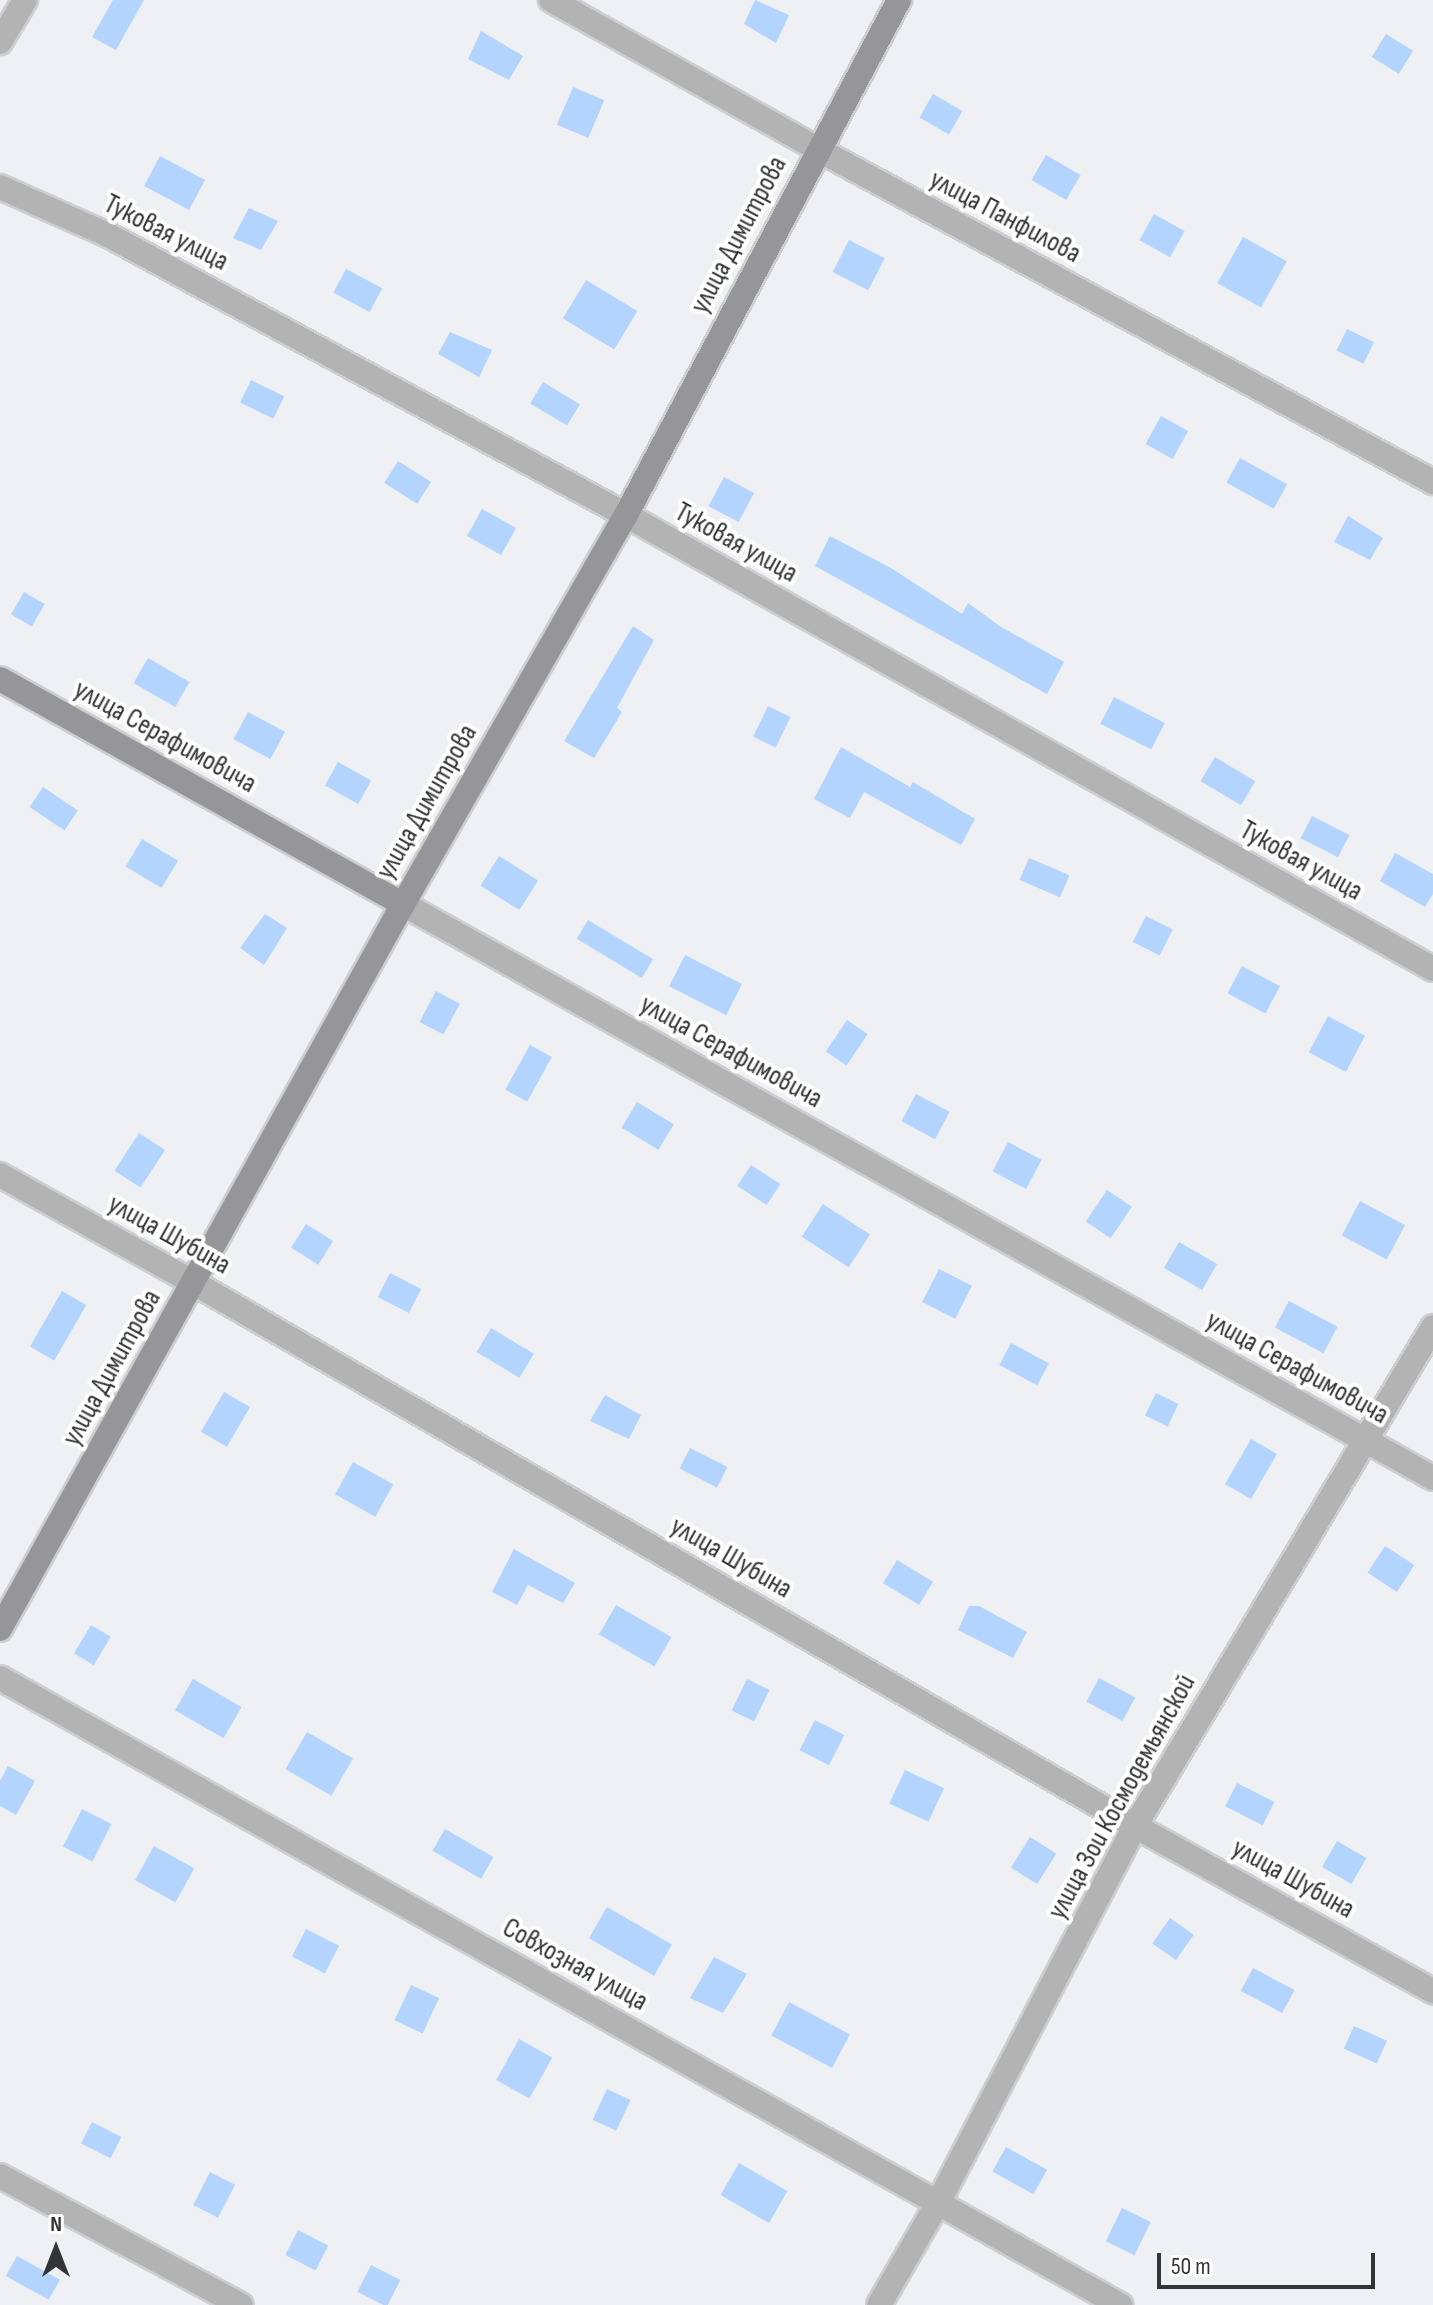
<!DOCTYPE html>
<html>
<head>
<meta charset="utf-8">
<style>
  body { margin:0 }
  #map { position:relative; width:1433px; height:2305px; overflow:hidden; background:#eef0f4; font-family:"Sofia Sans Condensed",sans-serif }
  div>[style] { position:absolute }
  [style*='--x'] { left:calc(var(--x)*1px); top:calc(var(--y)*1px); width:calc(var(--w)*1px); rotate:calc(var(--a)*1deg) }
  .building>* { inset:0; background:#b2d4fe; transform-origin:0 0 }
  .roads { filter:drop-shadow(2px 0 #ccced2) drop-shadow(-2px 0 #ccced2) drop-shadow(0 2px #ccced2) drop-shadow(0 -2px #ccced2) }
  .street>* { height:24px; margin:-12px; padding:0 12px; transform-origin:12px; border-radius:12px; background:#b3b3b4 }
  .secondary>* { height:24px; margin:-12px; padding:0 12px; transform-origin:12px; border-radius:12px; background:#969597 }
  span { translate:-50% -50%; white-space:nowrap; text-align:center; line-height:1.15; -webkit-text-stroke:8px #fff; paint-order:stroke }
  .street-label { font-size:28px; color:#333435 }
  .north { position:absolute; left:16px; top:2209px; width:80px; height:80px; -webkit-text-stroke:6px #fff; paint-order:stroke; rotate:0deg; font-size:22px; font-weight:700; line-height:32px; text-align:center; color:#333435 }
  .north::after { content:''; display:block; margin:auto; width:28px; height:36px; background:#333435; clip-path:polygon(50% 0,100% 100%,50% 72%,0 100%) }
  .scale { position:absolute; left:1157px; top:2253px; width:218px; height:36px; box-sizing:border-box; border:4px solid #333435; border-top:0; padding-left:10px; font-size:24px; line-height:28px; white-space:nowrap; color:#333435; -webkit-text-stroke:6px #fff; paint-order:stroke }
</style>
</head>
<body>
<div id="map">
  <div class="building">
    <i style="clip-path:polygon(113px 0,144px 0,116px 50px,92px 37px)"></i>
    <i style="clip-path:polygon(755px 0,789px 15px,776px 43px,744px 24px)"></i>
    <i style="clip-path:polygon(481px 31px,523px 56px,509px 80px,468px 59px)"></i>
    <i style="left:1386px;top:34px;width:32px;height:27px;rotate:32deg"></i>
    <i style="left:573px;top:87px;width:34px;height:41px;rotate:23deg"></i>
    <i style="left:933px;top:94px;width:34px;height:27px;rotate:30deg"></i>
    <i style="left:1046px;top:155px;width:40px;height:29px;rotate:30deg"></i>
    <i style="left:160px;top:156px;width:51px;height:34px;rotate:28deg"></i>
    <i style="clip-path:polygon(249px 208px,278px 221px,261px 250px,233px 238px)"></i>
    <i style="left:1154px;top:214px;width:35px;height:30px;rotate:29deg"></i>
    <i style="left:1243px;top:237px;width:50px;height:53px;rotate:29deg"></i>
    <i style="left:849px;top:240px;width:40px;height:36px;rotate:27deg"></i>
    <i style="left:346px;top:269px;width:41px;height:27px;rotate:28deg"></i>
    <i style="left:586px;top:280px;width:60px;height:45px;rotate:31deg"></i>
    <i style="left:1347px;top:329px;width:30px;height:24px;rotate:26deg"></i>
    <i style="clip-path:polygon(450px 332px,492px 350px,479px 377px,438px 354px)"></i>
    <i style="left:251px;top:380px;width:37px;height:25px;rotate:26deg"></i>
    <i style="left:543px;top:382px;width:43px;height:25px;rotate:31deg"></i>
    <i style="left:1161px;top:416px;width:31px;height:32px;rotate:29deg"></i>
    <i style="left:1240px;top:458px;width:54px;height:28px;rotate:29deg"></i>
    <i style="left:398px;top:461px;width:39px;height:26px;rotate:32deg"></i>
    <i style="left:724px;top:477px;width:34px;height:33px;rotate:28deg"></i>
    <i style="left:482px;top:509px;width:39px;height:31px;rotate:29deg"></i>
    <i style="clip-path:polygon(1348px 516px,1383px 538px,1370px 560px,1334px 542px)"></i>
    <i style="clip-path:polygon(830px 536px,891px 568px,962px 614px,968px 603px,1001px 627px,1064px 662px,1047px 694px,815px 566px)"></i>
    <i style="left:24px;top:592px;width:24px;height:26px;rotate:30deg"></i>
    <i style="clip-path:polygon(633px 626px,654px 640px,617px 708px,622px 712px,594px 758px,564px 741px)"></i>
    <i style="left:148px;top:658px;width:48px;height:29px;rotate:30deg"></i>
    <i style="left:1114px;top:697px;width:57px;height:30px;rotate:27deg"></i>
    <i style="left:768px;top:706px;width:25px;height:34px;rotate:26deg"></i>
    <i style="left:248px;top:712px;width:42px;height:31px;rotate:28deg"></i>
    <i style="clip-path:polygon(841px 747px,910px 787px,913px 782px,975px 819px,961px 845px,864px 792px,850px 818px,814px 799px)"></i>
    <i style="left:1215px;top:757px;width:47px;height:28px;rotate:31deg"></i>
    <i style="left:338px;top:762px;width:38px;height:27px;rotate:29deg"></i>
    <i style="left:43px;top:787px;width:42px;height:24px;rotate:34deg"></i>
    <i style="left:1312px;top:816px;width:42px;height:25px;rotate:27deg"></i>
    <i style="left:142px;top:839px;width:42px;height:32px;rotate:31deg"></i>
    <i style="clip-path:polygon(1395px 853px,1433px 874px,1433px 894px,1425px 907px,1380px 881px)"></i>
    <i style="left:499px;top:856px;width:46px;height:35px;rotate:32deg"></i>
    <i style="left:1029px;top:858px;width:44px;height:24px;rotate:23deg"></i>
    <i style="clip-path:polygon(265px 914px,287px 928px,264px 965px,240px 948px)"></i>
    <i style="left:1146px;top:916px;width:30px;height:29px;rotate:27deg"></i>
    <i style="left:588px;top:920px;width:76px;height:22px;rotate:31deg"></i>
    <i style="left:685px;top:955px;width:64px;height:35px;rotate:27deg"></i>
    <i style="left:1242px;top:966px;width:43px;height:31px;rotate:28deg"></i>
    <i style="left:436px;top:991px;width:27px;height:35px;rotate:28deg"></i>
    <i style="left:1328px;top:1016px;width:42px;height:41px;rotate:28deg"></i>
    <i style="left:847px;top:1020px;width:25px;height:38px;rotate:34deg"></i>
    <i style="left:530px;top:1045px;width:25px;height:51px;rotate:29deg"></i>
    <i style="left:916px;top:1094px;width:38px;height:31px;rotate:28deg"></i>
    <i style="left:637px;top:1102px;width:43px;height:30px;rotate:31deg"></i>
    <i style="left:139px;top:1133px;width:31px;height:45px;rotate:33deg"></i>
    <i style="left:1008px;top:1142px;width:38px;height:33px;rotate:28deg"></i>
    <i style="left:751px;top:1165px;width:35px;height:25px;rotate:33deg"></i>
    <i style="left:1107px;top:1190px;width:30px;height:38px;rotate:34deg"></i>
    <i style="left:1360px;top:1201px;width:51px;height:39px;rotate:28deg"></i>
    <i style="left:823px;top:1204px;width:56px;height:39px;rotate:33deg"></i>
    <i style="left:306px;top:1224px;width:32px;height:28px;rotate:32deg"></i>
    <i style="left:1179px;top:1242px;width:44px;height:30px;rotate:30deg"></i>
    <i style="left:939px;top:1269px;width:37px;height:37px;rotate:27deg"></i>
    <i style="left:390px;top:1273px;width:35px;height:27px;rotate:27deg"></i>
    <i style="left:62px;top:1291px;width:28px;height:64px;rotate:30deg"></i>
    <i style="left:1289px;top:1301px;width:55px;height:30px;rotate:28deg"></i>
    <i style="left:491px;top:1328px;width:50px;height:28px;rotate:31deg"></i>
    <i style="left:1011px;top:1343px;width:43px;height:25px;rotate:28deg"></i>
    <i style="left:224px;top:1392px;width:30px;height:46px;rotate:30deg"></i>
    <i style="left:1156px;top:1393px;width:25px;height:25px;rotate:26deg"></i>
    <i style="clip-path:polygon(605px 1395px,641px 1415px,629px 1439px,590px 1421px)"></i>
    <i style="left:1251px;top:1439px;width:30px;height:52px;rotate:30deg"></i>
    <i style="left:690px;top:1448px;width:42px;height:23px;rotate:27deg"></i>
    <i style="left:353px;top:1462px;width:46px;height:37px;rotate:29deg"></i>
    <i style="left:1385px;top:1546px;width:35px;height:32px;rotate:33deg"></i>
    <i style="clip-path:polygon(514px 1549px,575px 1583px,563px 1603px,528px 1585px,517px 1605px,492px 1592px)"></i>
    <i style="left:897px;top:1560px;width:42px;height:27px;rotate:31deg"></i>
    <i style="left:616px;top:1605px;width:64px;height:34px;rotate:30deg"></i>
    <i style="clip-path:polygon(969px 1606px,979px 1606px,1027px 1632px,1013px 1658px,958px 1630px)"></i>
    <i style="left:91px;top:1625px;width:23px;height:33px;rotate:31deg"></i>
    <i style="left:1099px;top:1678px;width:41px;height:27px;rotate:28deg"></i>
    <i style="left:193px;top:1679px;width:56px;height:36px;rotate:30deg"></i>
    <i style="left:747px;top:1679px;width:25px;height:35px;rotate:26deg"></i>
    <i style="left:815px;top:1720px;width:33px;height:34px;rotate:27deg"></i>
    <i style="left:307px;top:1732px;width:53px;height:43px;rotate:30deg"></i>
    <i style="clip-path:polygon(8px 1766px,35px 1781px,16px 1815px,0 1806px,0 1781px)"></i>
    <i style="left:905px;top:1770px;width:43px;height:37px;rotate:25deg"></i>
    <i style="left:1237px;top:1783px;width:42px;height:26px;rotate:27deg"></i>
    <i style="left:82px;top:1809px;width:33px;height:42px;rotate:27deg"></i>
    <i style="left:445px;top:1829px;width:56px;height:25px;rotate:30deg"></i>
    <i style="left:1030px;top:1837px;width:31px;height:36px;rotate:32deg"></i>
    <i style="left:1337px;top:1841px;width:34px;height:30px;rotate:30deg"></i>
    <i style="left:154px;top:1846px;width:46px;height:39px;rotate:29deg"></i>
    <i style="left:607px;top:1907px;width:75px;height:36px;rotate:30deg"></i>
    <i style="left:1170px;top:1918px;width:29px;height:31px;rotate:35deg"></i>
    <i style="left:306px;top:1929px;width:37px;height:31px;rotate:27deg"></i>
    <i style="clip-path:polygon(714px 1957px,747px 1974px,723px 2013px,690px 1998px)"></i>
    <i style="left:1253px;top:1968px;width:47px;height:26px;rotate:28deg"></i>
    <i style="left:411px;top:1985px;width:31px;height:39px;rotate:25deg"></i>
    <i style="left:789px;top:2002px;width:69px;height:38px;rotate:28deg"></i>
    <i style="left:1354px;top:2026px;width:36px;height:25px;rotate:24deg"></i>
    <i style="left:519px;top:2039px;width:38px;height:47px;rotate:29deg"></i>
    <i style="left:607px;top:2089px;width:26px;height:34px;rotate:25deg"></i>
    <i style="left:92px;top:2122px;width:33px;height:24px;rotate:27deg"></i>
    <i style="left:1006px;top:2147px;width:47px;height:28px;rotate:29deg"></i>
    <i style="left:739px;top:2163px;width:56px;height:37px;rotate:30deg"></i>
    <i style="left:210px;top:2172px;width:28px;height:37px;rotate:27deg"></i>
    <i style="left:1122px;top:2208px;width:32px;height:37px;rotate:26deg"></i>
    <i style="left:298px;top:2230px;width:34px;height:28px;rotate:27deg"></i>
    <i style="left:17px;top:2256px;width:49px;height:23px;rotate:29deg"></i>
    <i style="left:371px;top:2265px;width:33px;height:30px;rotate:27deg"></i>
  </div>
  <div class="roads">
    <div class="street">
      <i style="--x:551;--y:0;--w:307;--a:29.2"></i>
      <i style="--x:819;--y:150;--w:698;--a:28.4"></i>
      <i style="--x:0;--y:42;--w:49;--a:-59.2"></i>
      <i style="--x:0;--y:187;--w:118;--a:24"></i>
      <i style="--x:108;--y:235;--w:589;--a:28.39"></i>
      <i style="--x:626;--y:515;--w:926;--a:29.36"></i>
      <i style="--x:403;--y:904;--w:1179;--a:29.13"></i>
      <i style="--x:0;--y:1175;--w:222;--a:29.1"></i>
      <i style="--x:194;--y:1283;--w:1086;--a:29.99"></i>
      <i style="--x:1135;--y:1826;--w:341;--a:29"></i>
      <i style="--x:0;--y:1678;--w:1284;--a:29.24"></i>
      <i style="--x:0;--y:2176;--w:273;--a:28.2"></i>
      <i style="--x:879;--y:2305;--w:118;--a:-60"></i>
      <i style="--x:938;--y:2203;--w:425;--a:-62.4"></i>
      <i style="--x:1135;--y:1826;--w:581;--a:-59.15"></i>
    </div>
    <div class="secondary">
      <i style="--x:0;--y:679;--w:462;--a:29.2"></i>
      <i style="--x:0;--y:1629;--w:829;--a:-60.93"></i>
      <i style="--x:403;--y:904;--w:448;--a:-60.2"></i>
      <i style="--x:626;--y:515;--w:583;--a:-62.07"></i>
    </div>
  </div>
  <div class="street-label">
    <span style="left:1005px;top:217px;rotate:28deg">улица Панфилова</span>
    <span style="left:166px;top:233px;rotate:27deg">Туковая улица</span>
    <span style="left:739px;top:235px;rotate:-62deg">улица Димитрова</span>
    <span style="left:736px;top:543px;rotate:29deg">Туковая улица</span>
    <span style="left:165px;top:737px;rotate:29deg">улица Серафимовича</span>
    <span style="left:427px;top:802px;rotate:-60deg">улица Димитрова</span>
    <span style="left:1301px;top:861px;rotate:29deg">Туковая улица</span>
    <span style="left:731px;top:1052px;rotate:29deg">улица Серафимовича</span>
    <span style="left:169px;top:1235px;rotate:29deg">улица Шубина</span>
    <span style="left:112px;top:1368px;rotate:-61deg">улица Димитрова</span>
    <span style="left:1297px;top:1368px;rotate:29deg">улица Серафимовича</span>
    <span style="left:731px;top:1558px;rotate:30deg">улица Шубина</span>
    <span style="left:1122px;top:1797px;rotate:-61deg">улица Зои Космодемьянской</span>
    <span style="left:1293px;top:1879px;rotate:29deg">улица Шубина</span>
    <span style="left:575px;top:1965px;rotate:29deg">Совхозная улица</span>
  </div>
  <div class="north">N</div>
  <div class="scale">50 m</div>
</div>
</body>
</html>
